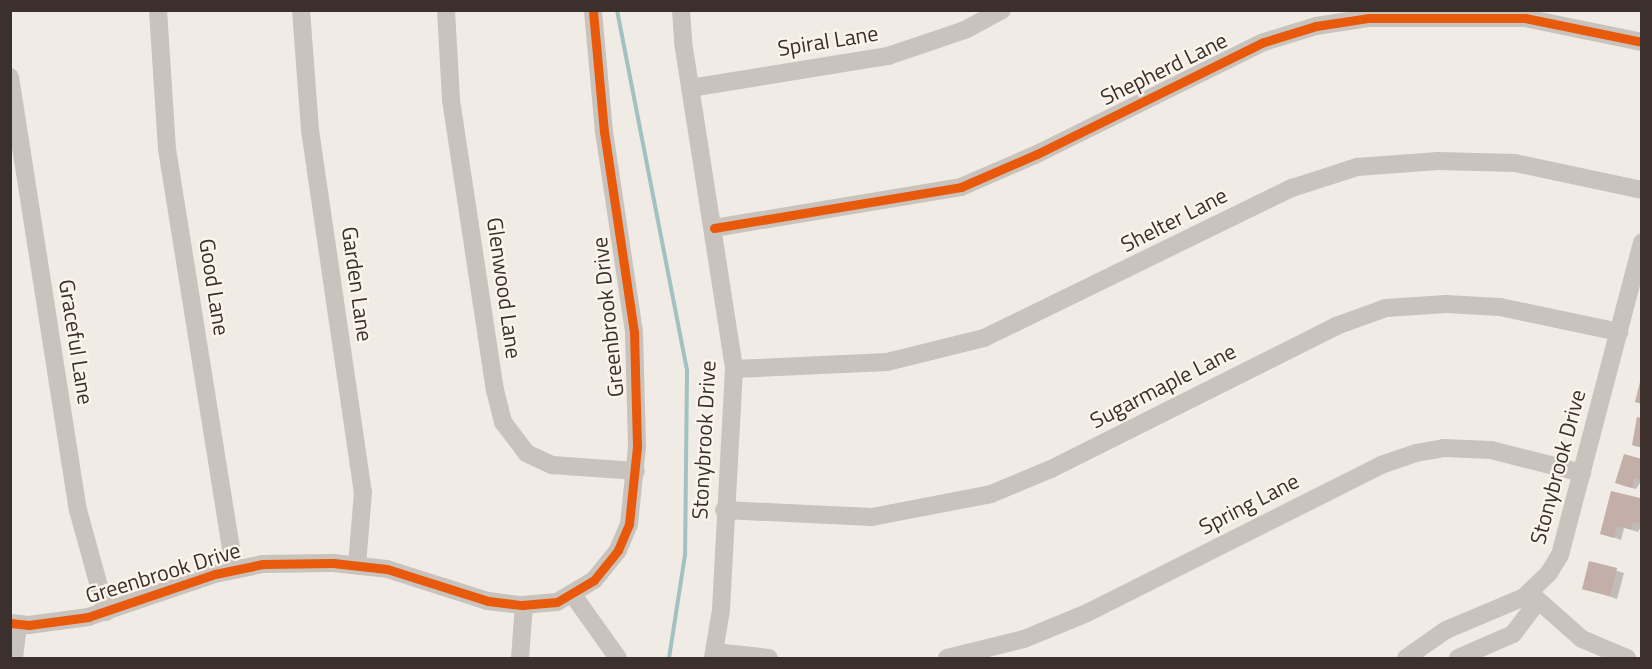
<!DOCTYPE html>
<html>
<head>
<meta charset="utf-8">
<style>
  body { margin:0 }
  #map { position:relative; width:1652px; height:669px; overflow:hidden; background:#f0ebe5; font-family:"Titillium Web",sans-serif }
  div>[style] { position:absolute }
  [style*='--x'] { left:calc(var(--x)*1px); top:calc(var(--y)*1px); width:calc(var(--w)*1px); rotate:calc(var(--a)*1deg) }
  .shadow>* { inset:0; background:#0003 }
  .stream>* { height:4px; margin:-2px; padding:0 2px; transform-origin:2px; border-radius:2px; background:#a1c2c1 }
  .building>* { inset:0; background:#c3afa7; transform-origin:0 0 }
  .minor>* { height:18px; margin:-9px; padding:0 9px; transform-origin:9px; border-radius:9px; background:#c9c3be }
  .cycleway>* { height:9px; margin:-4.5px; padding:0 4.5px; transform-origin:4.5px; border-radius:4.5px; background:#e8590c }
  span { translate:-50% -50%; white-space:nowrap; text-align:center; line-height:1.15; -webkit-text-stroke:4.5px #fbf5ee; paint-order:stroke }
  .street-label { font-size:22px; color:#3b302b }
  .frame { position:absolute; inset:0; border:12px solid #3b302b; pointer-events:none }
</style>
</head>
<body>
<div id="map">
  <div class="shadow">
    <i style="clip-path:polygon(1642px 461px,1642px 480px,1636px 489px,1621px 485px)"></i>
    <i style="clip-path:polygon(1640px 500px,1642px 525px,1638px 532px,1624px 528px,1621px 540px,1602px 533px)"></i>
    <i style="clip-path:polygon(1590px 563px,1624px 573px,1617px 599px,1587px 589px)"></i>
  </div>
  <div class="stream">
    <i style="--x:617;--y:10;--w:368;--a:79"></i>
    <i style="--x:687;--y:371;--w:184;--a:90.6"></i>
    <i style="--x:685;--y:555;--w:104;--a:98.8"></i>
  </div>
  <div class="building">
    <i style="clip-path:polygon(1641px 378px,1642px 378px,1642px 404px,1635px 402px)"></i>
    <i style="clip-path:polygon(1637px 417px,1642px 418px,1642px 448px,1632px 445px)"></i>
    <i style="clip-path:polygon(1624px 454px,1642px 459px,1641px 480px,1635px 478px,1632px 488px,1615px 483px)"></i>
    <i style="clip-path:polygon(1611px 491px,1640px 498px,1642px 506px,1642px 524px,1633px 522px,1631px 529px,1617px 526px,1614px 538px,1600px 534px)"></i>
    <i style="left:1589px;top:561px;width:29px;height:29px;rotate:14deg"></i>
  </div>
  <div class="minor">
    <i style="--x:158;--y:10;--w:139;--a:86.3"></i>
    <i style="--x:167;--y:149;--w:425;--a:80.9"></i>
    <i style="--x:301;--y:10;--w:120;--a:85.7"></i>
    <i style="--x:310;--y:130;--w:366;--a:81.7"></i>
    <i style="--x:363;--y:492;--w:73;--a:94.7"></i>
    <i style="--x:446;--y:10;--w:90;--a:86.8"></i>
    <i style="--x:451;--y:100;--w:293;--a:81.4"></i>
    <i style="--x:495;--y:390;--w:33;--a:76"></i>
    <i style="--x:503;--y:422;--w:39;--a:53"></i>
    <i style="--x:526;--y:453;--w:29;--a:25"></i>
    <i style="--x:552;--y:465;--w:84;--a:4.1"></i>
    <i style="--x:681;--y:10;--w:32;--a:86"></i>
    <i style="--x:683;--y:42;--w:331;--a:81.1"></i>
    <i style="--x:734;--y:369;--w:241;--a:93.1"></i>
    <i style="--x:721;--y:610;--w:49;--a:99.5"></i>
    <i style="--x:10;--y:77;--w:438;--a:81.1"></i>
    <i style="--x:78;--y:510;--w:106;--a:74.6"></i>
    <i style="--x:690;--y:88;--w:201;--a:-9.2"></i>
    <i style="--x:888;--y:56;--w:81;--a:-18.7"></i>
    <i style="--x:965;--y:30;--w:42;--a:-28.4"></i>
    <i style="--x:714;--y:228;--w:250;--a:-9.4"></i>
    <i style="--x:961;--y:187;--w:83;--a:-23.5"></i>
    <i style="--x:1037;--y:154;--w:253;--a:-26.3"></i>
    <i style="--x:1264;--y:42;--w:54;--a:-17.1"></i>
    <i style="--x:1316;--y:26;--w:54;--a:-8.6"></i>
    <i style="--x:1369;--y:18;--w:156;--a:0"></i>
    <i style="--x:1525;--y:18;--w:119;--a:11.6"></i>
    <i style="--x:734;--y:369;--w:153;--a:-2.6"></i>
    <i style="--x:887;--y:362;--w:100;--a:-13.9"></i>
    <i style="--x:984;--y:338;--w:343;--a:-26"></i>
    <i style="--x:1292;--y:188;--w:68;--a:-17.9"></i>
    <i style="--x:1357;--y:167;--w:81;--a:-4.2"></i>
    <i style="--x:1438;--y:161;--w:77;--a:1.5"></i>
    <i style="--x:1515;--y:163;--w:130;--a:12"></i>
    <i style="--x:724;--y:510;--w:148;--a:2.7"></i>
    <i style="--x:872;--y:517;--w:121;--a:-10.9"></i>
    <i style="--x:991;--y:494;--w:65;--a:-22.6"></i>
    <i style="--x:1051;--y:469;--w:319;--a:-26.6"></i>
    <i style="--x:1336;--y:326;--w:53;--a:-19.8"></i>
    <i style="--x:1386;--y:308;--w:60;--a:-3.8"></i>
    <i style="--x:1446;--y:304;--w:54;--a:3.2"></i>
    <i style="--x:1500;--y:307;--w:122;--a:11.9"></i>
    <i style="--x:1530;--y:593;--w:69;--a:41.5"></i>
    <i style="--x:1582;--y:639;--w:49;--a:22.9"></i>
    <i style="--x:573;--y:595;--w:77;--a:54.5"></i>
    <i style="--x:10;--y:623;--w:19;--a:6"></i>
    <i style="--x:29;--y:625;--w:60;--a:-7.7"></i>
    <i style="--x:88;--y:617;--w:134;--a:-18.7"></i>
    <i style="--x:215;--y:574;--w:49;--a:-11.8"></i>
    <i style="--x:263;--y:564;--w:70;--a:-0.8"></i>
    <i style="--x:333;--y:563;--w:54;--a:6.3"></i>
    <i style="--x:387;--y:569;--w:106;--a:17.6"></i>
    <i style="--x:488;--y:601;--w:34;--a:7"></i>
    <i style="--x:522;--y:605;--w:35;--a:-5"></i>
    <i style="--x:557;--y:602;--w:43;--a:-30.7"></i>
    <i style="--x:594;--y:580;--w:38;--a:-51"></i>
    <i style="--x:618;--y:550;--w:28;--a:-67"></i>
    <i style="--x:629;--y:524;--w:78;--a:-84.1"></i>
    <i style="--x:637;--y:446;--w:114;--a:-91.5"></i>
    <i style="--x:634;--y:332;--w:202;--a:-98.5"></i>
    <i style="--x:604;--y:132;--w:122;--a:-95.2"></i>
    <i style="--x:715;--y:652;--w:54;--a:6.3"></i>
    <i style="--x:14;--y:658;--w:34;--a:-83"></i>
    <i style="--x:520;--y:658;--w:53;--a:-85.7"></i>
    <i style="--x:947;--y:658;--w:79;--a:-13.9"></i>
    <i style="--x:1024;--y:639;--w:68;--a:-22.4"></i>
    <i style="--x:1087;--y:613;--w:329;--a:-26.7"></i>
    <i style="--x:1381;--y:465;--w:37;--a:-19"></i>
    <i style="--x:1416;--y:453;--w:28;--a:-10"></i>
    <i style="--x:1444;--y:448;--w:47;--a:2.4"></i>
    <i style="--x:1491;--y:450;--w:94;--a:14.2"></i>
    <i style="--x:1406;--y:658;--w:49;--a:-35"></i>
    <i style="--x:1446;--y:630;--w:85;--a:-22.9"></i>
    <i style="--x:1524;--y:597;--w:35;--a:-44"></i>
    <i style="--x:1549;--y:573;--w:21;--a:-59"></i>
    <i style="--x:1560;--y:555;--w:323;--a:-75.3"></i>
    <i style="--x:1458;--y:658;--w:60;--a:-23.6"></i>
    <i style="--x:1513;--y:634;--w:41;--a:-52.9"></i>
  </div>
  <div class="cycleway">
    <i style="--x:714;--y:228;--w:250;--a:-9.4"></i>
    <i style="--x:961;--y:187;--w:83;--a:-23.5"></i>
    <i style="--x:1037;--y:154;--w:253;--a:-26.3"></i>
    <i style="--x:1264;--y:42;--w:54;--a:-17.1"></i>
    <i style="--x:1316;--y:26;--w:54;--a:-8.6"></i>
    <i style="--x:1369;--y:18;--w:156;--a:0"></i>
    <i style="--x:1525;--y:18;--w:119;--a:11.6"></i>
    <i style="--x:10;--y:623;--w:19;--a:6"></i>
    <i style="--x:29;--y:625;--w:60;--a:-7.7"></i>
    <i style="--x:88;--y:617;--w:134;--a:-18.7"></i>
    <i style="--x:215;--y:574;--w:49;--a:-11.8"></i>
    <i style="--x:263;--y:564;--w:70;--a:-0.8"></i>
    <i style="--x:333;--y:563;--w:54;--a:6.3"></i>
    <i style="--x:387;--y:569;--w:106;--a:17.6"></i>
    <i style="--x:488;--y:601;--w:34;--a:7"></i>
    <i style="--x:522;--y:605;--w:35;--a:-5"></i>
    <i style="--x:557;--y:602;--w:43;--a:-30.7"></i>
    <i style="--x:594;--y:580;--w:38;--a:-51"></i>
    <i style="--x:618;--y:550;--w:28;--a:-67"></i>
    <i style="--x:629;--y:524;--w:78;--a:-84.1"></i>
    <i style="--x:637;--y:446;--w:114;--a:-91.5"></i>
    <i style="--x:634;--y:332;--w:202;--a:-98.5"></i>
    <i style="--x:604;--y:132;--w:122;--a:-95.2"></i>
  </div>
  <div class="street-label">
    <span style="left:828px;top:41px;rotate:-9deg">Spiral Lane</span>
    <span style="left:1164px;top:69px;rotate:-26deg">Shepherd Lane</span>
    <span style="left:1174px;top:220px;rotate:-27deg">Shelter Lane</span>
    <span style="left:357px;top:284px;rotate:82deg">Garden Lane</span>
    <span style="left:214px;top:287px;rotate:81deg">Good Lane</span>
    <span style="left:504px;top:288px;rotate:82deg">Glenwood Lane</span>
    <span style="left:608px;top:317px;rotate:-96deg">Greenbrook Drive</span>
    <span style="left:76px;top:342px;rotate:81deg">Graceful Lane</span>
    <span style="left:1163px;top:386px;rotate:-27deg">Sugarmaple Lane</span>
    <span style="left:704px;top:440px;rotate:-87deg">Stonybrook Drive</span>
    <span style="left:1558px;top:467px;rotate:-75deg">Stonybrook Drive</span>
    <span style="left:1249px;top:504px;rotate:-27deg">Spring Lane</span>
    <span style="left:163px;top:573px;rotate:-17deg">Greenbrook Drive</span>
  </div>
  <div class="frame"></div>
</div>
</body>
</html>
